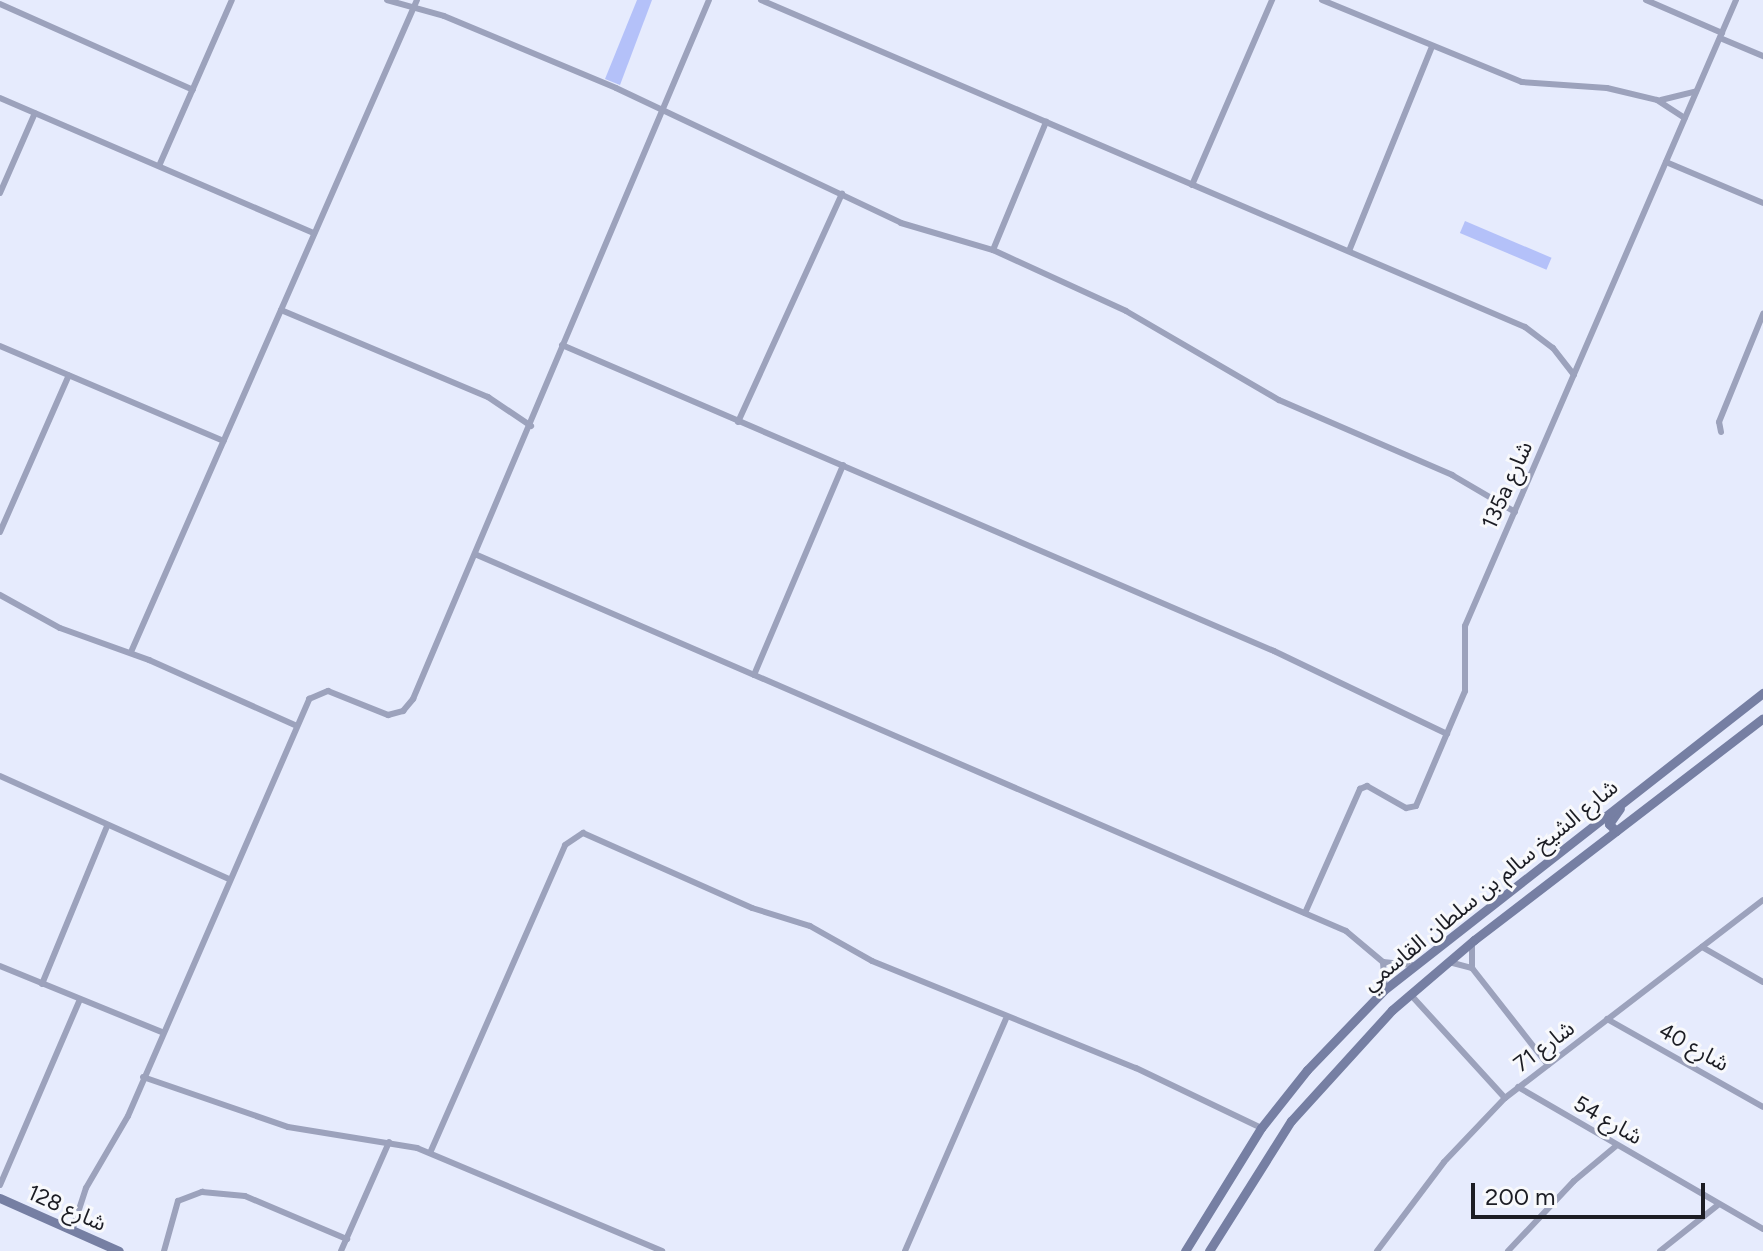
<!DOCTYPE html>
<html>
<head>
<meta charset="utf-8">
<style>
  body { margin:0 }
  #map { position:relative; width:1763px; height:1251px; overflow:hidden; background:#e6ebfd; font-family:Figtree,"Noto Sans Arabic",sans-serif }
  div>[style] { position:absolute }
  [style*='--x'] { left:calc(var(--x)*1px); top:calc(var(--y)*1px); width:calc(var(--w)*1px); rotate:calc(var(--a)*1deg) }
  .green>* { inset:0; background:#b4c1f9; transform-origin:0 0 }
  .street>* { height:6px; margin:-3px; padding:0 3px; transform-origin:3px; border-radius:3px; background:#9ca2bc }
  .secondary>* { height:9px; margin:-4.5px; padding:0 4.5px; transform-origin:4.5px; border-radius:4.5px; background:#767fa3 }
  span { translate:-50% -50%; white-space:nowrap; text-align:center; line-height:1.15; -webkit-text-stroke:6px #f8f9fc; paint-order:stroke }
  .street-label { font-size:22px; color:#1c1d24 }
  .scale { position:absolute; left:1471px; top:1183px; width:234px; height:36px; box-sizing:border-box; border:4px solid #1c1d24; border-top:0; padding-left:10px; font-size:24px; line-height:28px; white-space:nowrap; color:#1c1d24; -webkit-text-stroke:6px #f8f9fc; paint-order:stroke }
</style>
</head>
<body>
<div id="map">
  <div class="green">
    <i style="clip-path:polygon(637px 0,652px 0,620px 85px,605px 79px)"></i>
    <i style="left:1465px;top:221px;width:94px;height:13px;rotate:23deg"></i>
  </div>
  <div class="street">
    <i style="--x:387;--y:0;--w:59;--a:15.7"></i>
    <i style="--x:444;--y:16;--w:186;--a:22.7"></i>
    <i style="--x:616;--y:88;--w:315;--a:25.3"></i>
    <i style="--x:901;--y:223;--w:96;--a:16.4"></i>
    <i style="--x:993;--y:250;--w:146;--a:24.6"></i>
    <i style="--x:1126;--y:311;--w:177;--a:30.2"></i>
    <i style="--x:1279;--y:400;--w:189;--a:23.4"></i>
    <i style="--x:1452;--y:475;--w:73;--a:30.4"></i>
    <i style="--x:761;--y:0;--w:831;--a:23.17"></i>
    <i style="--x:1525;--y:327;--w:35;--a:37"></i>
    <i style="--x:1553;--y:348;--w:34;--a:52"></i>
    <i style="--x:1322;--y:0;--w:216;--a:22.3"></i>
    <i style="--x:1522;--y:82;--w:85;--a:4"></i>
    <i style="--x:1607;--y:88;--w:51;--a:13.5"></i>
    <i style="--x:1657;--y:100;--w:33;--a:33"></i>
    <i style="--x:1646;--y:0;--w:83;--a:23.5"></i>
    <i style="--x:0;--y:4;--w:211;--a:24"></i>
    <i style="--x:1720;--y:38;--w:47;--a:22.7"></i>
    <i style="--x:0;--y:98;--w:342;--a:23.3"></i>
    <i style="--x:1661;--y:100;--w:36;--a:-14"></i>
    <i style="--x:1666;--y:162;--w:105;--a:22.9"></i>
    <i style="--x:159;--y:166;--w:181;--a:-66.3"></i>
    <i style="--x:1192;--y:185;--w:202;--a:-66.6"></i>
    <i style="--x:0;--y:193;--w:87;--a:-66.4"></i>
    <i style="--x:993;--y:250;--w:139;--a:-67.5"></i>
    <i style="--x:1349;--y:251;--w:220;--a:-67.9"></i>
    <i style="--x:281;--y:310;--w:225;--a:22.8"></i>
    <i style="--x:488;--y:397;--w:52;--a:34"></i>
    <i style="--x:562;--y:345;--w:775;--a:23.26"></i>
    <i style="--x:1274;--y:651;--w:192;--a:25.6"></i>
    <i style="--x:0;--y:346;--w:243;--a:23"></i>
    <i style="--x:738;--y:422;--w:251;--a:-65.5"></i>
    <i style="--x:1721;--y:432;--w:10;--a:-101"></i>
    <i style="--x:1719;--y:422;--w:117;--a:-67.8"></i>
    <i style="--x:0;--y:532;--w:171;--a:-66.3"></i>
    <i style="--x:477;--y:555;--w:947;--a:23.4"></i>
    <i style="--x:1346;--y:931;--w:48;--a:40"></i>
    <i style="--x:1383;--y:962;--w:27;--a:86"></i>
    <i style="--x:0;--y:595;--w:68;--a:28.8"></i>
    <i style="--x:60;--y:628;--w:95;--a:19.8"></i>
    <i style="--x:149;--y:660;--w:162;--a:24"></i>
    <i style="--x:131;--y:652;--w:712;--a:-66.32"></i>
    <i style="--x:754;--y:675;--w:228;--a:-67"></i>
    <i style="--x:0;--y:776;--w:251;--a:24.2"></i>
    <i style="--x:1305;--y:913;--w:136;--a:-66.1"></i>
    <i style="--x:1360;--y:789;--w:8;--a:-23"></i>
    <i style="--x:1367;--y:786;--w:45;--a:29.4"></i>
    <i style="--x:1406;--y:808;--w:10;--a:-11"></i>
    <i style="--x:1416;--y:806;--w:125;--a:-66.9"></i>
    <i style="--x:1465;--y:691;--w:65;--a:-90"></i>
    <i style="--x:1465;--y:626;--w:682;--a:-66.59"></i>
    <i style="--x:1472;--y:943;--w:25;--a:90"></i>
    <i style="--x:1472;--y:968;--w:123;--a:51.9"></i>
    <i style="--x:1702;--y:947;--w:70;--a:29.8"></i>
    <i style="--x:1383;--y:962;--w:29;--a:6"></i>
    <i style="--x:1449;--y:962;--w:24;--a:15"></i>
    <i style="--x:0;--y:966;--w:175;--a:22.2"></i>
    <i style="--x:42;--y:984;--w:171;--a:-67.6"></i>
    <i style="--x:1410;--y:994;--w:141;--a:47.6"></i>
    <i style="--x:1607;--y:1019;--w:179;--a:29.4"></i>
    <i style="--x:143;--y:1077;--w:153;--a:19"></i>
    <i style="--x:288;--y:1127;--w:131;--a:9.2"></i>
    <i style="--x:417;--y:1148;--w:266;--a:22.8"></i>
    <i style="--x:1518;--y:1087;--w:283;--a:30.1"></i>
    <i style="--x:430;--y:1153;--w:336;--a:-66.3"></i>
    <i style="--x:565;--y:845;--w:22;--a:-34"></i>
    <i style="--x:583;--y:833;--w:185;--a:23.9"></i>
    <i style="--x:752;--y:908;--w:61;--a:17.2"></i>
    <i style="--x:810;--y:926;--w:71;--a:29.4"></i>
    <i style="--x:872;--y:961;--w:285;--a:22.1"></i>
    <i style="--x:1136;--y:1068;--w:139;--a:25.6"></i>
    <i style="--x:0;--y:1185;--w:202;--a:-66.7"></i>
    <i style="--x:72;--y:1231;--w:45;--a:-72"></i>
    <i style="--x:86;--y:1188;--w:83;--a:-59.7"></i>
    <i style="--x:128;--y:1116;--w:455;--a:-66.5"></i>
    <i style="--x:309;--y:699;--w:21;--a:-23"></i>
    <i style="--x:328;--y:691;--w:65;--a:21.8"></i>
    <i style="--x:388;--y:715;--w:16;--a:-15"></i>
    <i style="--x:403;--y:711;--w:16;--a:-50"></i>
    <i style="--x:413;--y:699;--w:759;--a:-67.05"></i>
    <i style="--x:164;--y:1251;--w:52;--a:-74.4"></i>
    <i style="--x:178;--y:1201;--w:26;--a:-21"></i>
    <i style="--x:202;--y:1192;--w:43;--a:5.3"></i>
    <i style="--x:245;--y:1196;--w:111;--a:22.9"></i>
    <i style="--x:341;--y:1251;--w:119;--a:-66.2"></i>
    <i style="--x:905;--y:1251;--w:253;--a:-66.5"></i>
    <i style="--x:1377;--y:1251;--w:111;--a:-53"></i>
    <i style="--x:1444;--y:1162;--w:88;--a:-46.4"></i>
    <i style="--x:1505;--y:1098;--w:325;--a:-37.5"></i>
    <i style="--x:1508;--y:1251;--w:96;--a:-46.7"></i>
    <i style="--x:1574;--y:1181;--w:55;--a:-39.8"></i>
    <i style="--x:1660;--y:1251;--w:75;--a:-38.5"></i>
  </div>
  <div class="secondary">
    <i style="--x:1616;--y:831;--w:10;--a:-135"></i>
    <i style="--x:1609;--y:824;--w:19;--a:-55"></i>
    <i style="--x:0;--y:1198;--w:130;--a:24"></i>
    <i style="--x:1185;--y:1251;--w:145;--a:-58.3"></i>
    <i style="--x:1261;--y:1128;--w:74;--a:-51.6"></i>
    <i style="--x:1307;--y:1070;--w:111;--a:-46.1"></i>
    <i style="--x:1384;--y:990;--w:482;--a:-38.1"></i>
    <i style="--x:1209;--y:1251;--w:154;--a:-57.8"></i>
    <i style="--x:1291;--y:1121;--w:150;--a:-47.7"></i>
    <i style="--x:1392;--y:1010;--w:108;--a:-40.5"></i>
    <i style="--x:1474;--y:940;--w:364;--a:-37.5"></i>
  </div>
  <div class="street-label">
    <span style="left:1507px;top:485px;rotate:-66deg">135a شارع</span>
    <span style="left:1490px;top:885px;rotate:-39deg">شارع الشيخ سالم بن سلطان القاسمي</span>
    <span style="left:1544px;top:1046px;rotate:-37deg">شارع 71</span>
    <span style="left:1694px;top:1047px;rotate:29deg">شارع 40</span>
    <span style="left:1608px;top:1120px;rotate:30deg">شارع 54</span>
    <span style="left:67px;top:1208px;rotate:24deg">شارع 128</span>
  </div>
  <div class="scale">200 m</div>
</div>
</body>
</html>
